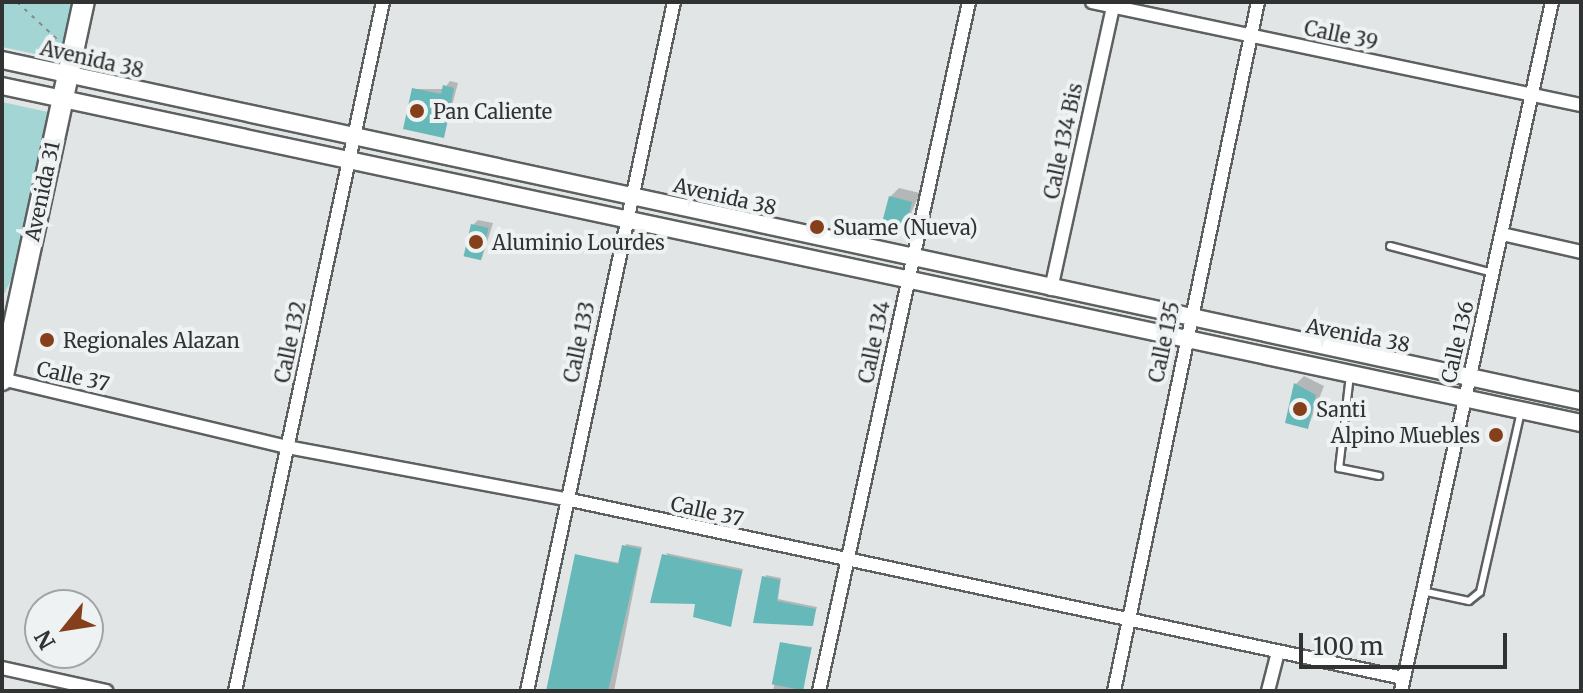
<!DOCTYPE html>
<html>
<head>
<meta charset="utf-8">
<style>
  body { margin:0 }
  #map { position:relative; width:1583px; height:693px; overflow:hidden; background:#e1e5e5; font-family:Merriweather,serif }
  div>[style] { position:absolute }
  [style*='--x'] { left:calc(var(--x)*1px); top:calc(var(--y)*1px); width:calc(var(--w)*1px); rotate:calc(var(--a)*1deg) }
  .green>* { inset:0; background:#a4d5d5 }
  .shadow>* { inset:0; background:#0003 }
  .building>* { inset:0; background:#67b8b8; transform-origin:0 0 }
  .path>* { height:2px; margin-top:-1px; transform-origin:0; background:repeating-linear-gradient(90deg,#888a8a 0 4px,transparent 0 10px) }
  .roads { filter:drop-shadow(2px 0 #5d6060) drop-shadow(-2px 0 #5d6060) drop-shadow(0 2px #5d6060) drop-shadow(0 -2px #5d6060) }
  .service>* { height:6px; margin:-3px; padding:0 3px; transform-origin:3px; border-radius:3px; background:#fff }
  .minor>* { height:12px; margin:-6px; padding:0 6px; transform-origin:6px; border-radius:6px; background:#fff }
  .secondary>* { height:16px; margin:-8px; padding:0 8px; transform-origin:8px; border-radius:8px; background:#fff }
  .trunk>* { height:20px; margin:-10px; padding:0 10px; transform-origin:10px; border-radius:10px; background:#fff }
  .dots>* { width:22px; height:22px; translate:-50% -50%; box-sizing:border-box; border:4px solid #eef2f2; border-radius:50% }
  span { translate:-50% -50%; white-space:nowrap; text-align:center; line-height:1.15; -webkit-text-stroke:8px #eef2f2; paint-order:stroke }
  .street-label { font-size:20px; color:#313232 }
  .poi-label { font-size:20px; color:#313232 }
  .left { translate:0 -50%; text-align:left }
  .right { translate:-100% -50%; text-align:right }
  .frame { position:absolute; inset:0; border:4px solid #313232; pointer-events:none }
  .north { position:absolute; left:24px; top:589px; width:80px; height:80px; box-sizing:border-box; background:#eef2f2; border:2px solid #a2a5a5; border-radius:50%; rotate:240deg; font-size:22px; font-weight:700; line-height:32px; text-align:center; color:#313232 }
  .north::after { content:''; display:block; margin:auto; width:28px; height:36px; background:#853f1a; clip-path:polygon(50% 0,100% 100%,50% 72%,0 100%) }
  .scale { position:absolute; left:1299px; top:633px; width:208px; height:36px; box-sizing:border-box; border:4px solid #313232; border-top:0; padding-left:10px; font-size:24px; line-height:28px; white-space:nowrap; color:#313232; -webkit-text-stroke:6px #eef2f2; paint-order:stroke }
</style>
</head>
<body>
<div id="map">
  <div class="green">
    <i style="clip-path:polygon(2px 2px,72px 2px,59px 59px,2px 47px)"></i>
    <i style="clip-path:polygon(2px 102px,48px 112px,15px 272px,2px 298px)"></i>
  </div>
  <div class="shadow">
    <i style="clip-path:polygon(450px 81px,458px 83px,444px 136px,414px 89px,444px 89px)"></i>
    <i style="clip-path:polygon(899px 188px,920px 193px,904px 229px,890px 197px)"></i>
    <i style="clip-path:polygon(478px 220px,493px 223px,482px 258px,473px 225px)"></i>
    <i style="clip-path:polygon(1304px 376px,1324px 386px,1308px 427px,1296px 384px)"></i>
    <i style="clip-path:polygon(626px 544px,642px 547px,614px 691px,554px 691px,577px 555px,620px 563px)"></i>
    <i style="clip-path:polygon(666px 553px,743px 569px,730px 625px,698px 602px)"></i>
    <i style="clip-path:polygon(766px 575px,781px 578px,778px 599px,817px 607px,812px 624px,756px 622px)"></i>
    <i style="clip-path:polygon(782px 643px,812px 647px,802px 691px,773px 691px)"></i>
  </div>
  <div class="building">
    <i style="clip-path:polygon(443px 85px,454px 88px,444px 138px,403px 129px,412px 88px,441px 94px)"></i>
    <i style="clip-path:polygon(889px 196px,912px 202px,905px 230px,892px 238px,879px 234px)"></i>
    <i style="left:471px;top:224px;width:18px;height:33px;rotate:13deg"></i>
    <i style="clip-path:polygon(1294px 383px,1316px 395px,1308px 429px,1285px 423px)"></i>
    <i style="clip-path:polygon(622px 545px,641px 549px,608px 691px,546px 691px,575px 554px,618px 564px)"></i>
    <i style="clip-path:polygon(662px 554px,742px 571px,731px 627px,693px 617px,695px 604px,650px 603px)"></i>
    <i style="clip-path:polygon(762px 576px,780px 580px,777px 601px,816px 609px,813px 626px,753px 623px)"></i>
    <i style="left:780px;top:642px;width:32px;height:43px;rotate:11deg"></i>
  </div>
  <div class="path">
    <i style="--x:17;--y:2;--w:54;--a:42.8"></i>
  </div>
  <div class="roads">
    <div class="service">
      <i style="--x:1390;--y:246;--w:106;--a:14.7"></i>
      <i style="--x:1350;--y:375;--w:94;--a:96.7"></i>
      <i style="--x:1339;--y:468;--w:41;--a:11.3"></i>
      <i style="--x:1422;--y:591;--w:48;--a:12"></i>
      <i style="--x:1469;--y:601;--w:14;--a:-39"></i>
      <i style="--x:1480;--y:592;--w:186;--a:-77.2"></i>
    </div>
    <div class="minor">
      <i style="--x:1092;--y:2;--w:500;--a:11.9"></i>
      <i style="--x:1502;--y:234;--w:81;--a:12.8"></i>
      <i style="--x:1051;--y:289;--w:294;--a:-77.6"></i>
      <i style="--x:2;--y:379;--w:293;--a:13.4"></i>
      <i style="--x:287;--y:447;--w:284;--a:10.6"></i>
      <i style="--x:566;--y:499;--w:856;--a:12.07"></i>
      <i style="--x:2;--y:668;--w:107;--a:12.5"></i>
      <i style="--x:235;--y:691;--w:705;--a:-77.88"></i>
      <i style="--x:527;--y:691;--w:705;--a:-77.96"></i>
      <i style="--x:819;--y:691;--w:705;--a:-77.72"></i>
      <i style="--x:1114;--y:691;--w:704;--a:-78.2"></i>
      <i style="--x:1268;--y:691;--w:40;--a:-75.6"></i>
      <i style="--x:1401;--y:691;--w:705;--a:-77.64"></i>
    </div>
    <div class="secondary">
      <i style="--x:2;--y:60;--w:1615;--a:12.19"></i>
      <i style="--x:2;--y:86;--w:1615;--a:12.05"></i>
    </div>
    <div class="trunk">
      <i style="--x:2;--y:380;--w:387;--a:-77.8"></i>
    </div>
  </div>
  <div class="dots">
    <i style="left:417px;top:111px;background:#853f1a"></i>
    <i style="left:817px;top:227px;background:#853f1a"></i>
    <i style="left:476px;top:242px;background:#853f1a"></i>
    <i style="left:47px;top:340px;background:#853f1a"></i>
    <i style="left:1300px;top:409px;background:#853f1a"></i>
    <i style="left:1496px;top:435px;background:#853f1a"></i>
  </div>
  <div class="street-label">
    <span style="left:1341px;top:35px;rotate:12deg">Calle 39</span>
    <span style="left:92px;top:59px;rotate:13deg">Avenida 38</span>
    <span style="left:1063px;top:141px;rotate:-78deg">Calle 134 Bis</span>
    <span style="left:42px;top:191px;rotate:-78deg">Avenida 31</span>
    <span style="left:725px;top:196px;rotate:13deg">Avenida 38</span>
    <span style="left:1358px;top:335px;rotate:11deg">Avenida 38</span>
    <span style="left:290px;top:342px;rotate:-78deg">Calle 132</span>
    <span style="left:579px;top:342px;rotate:-78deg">Calle 133</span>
    <span style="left:874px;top:342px;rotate:-78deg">Calle 134</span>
    <span style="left:1164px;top:342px;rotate:-78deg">Calle 135</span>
    <span style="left:1457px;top:342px;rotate:-77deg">Calle 136</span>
    <span style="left:73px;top:376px;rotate:13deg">Calle 37</span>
    <span style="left:707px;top:511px;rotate:13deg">Calle 37</span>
  </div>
  <div class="poi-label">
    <span class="left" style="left:433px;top:111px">Pan Caliente</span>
    <span class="left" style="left:833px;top:227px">Suame (Nueva)</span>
    <span class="left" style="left:492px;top:242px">Aluminio Lourdes</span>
    <span class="left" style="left:63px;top:340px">Regionales Alazan</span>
    <span class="left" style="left:1316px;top:409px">Santi</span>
    <span class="right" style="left:1480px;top:435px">Alpino Muebles</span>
  </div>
  <div class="frame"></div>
  <div class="north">N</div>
  <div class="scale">100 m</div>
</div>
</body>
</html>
